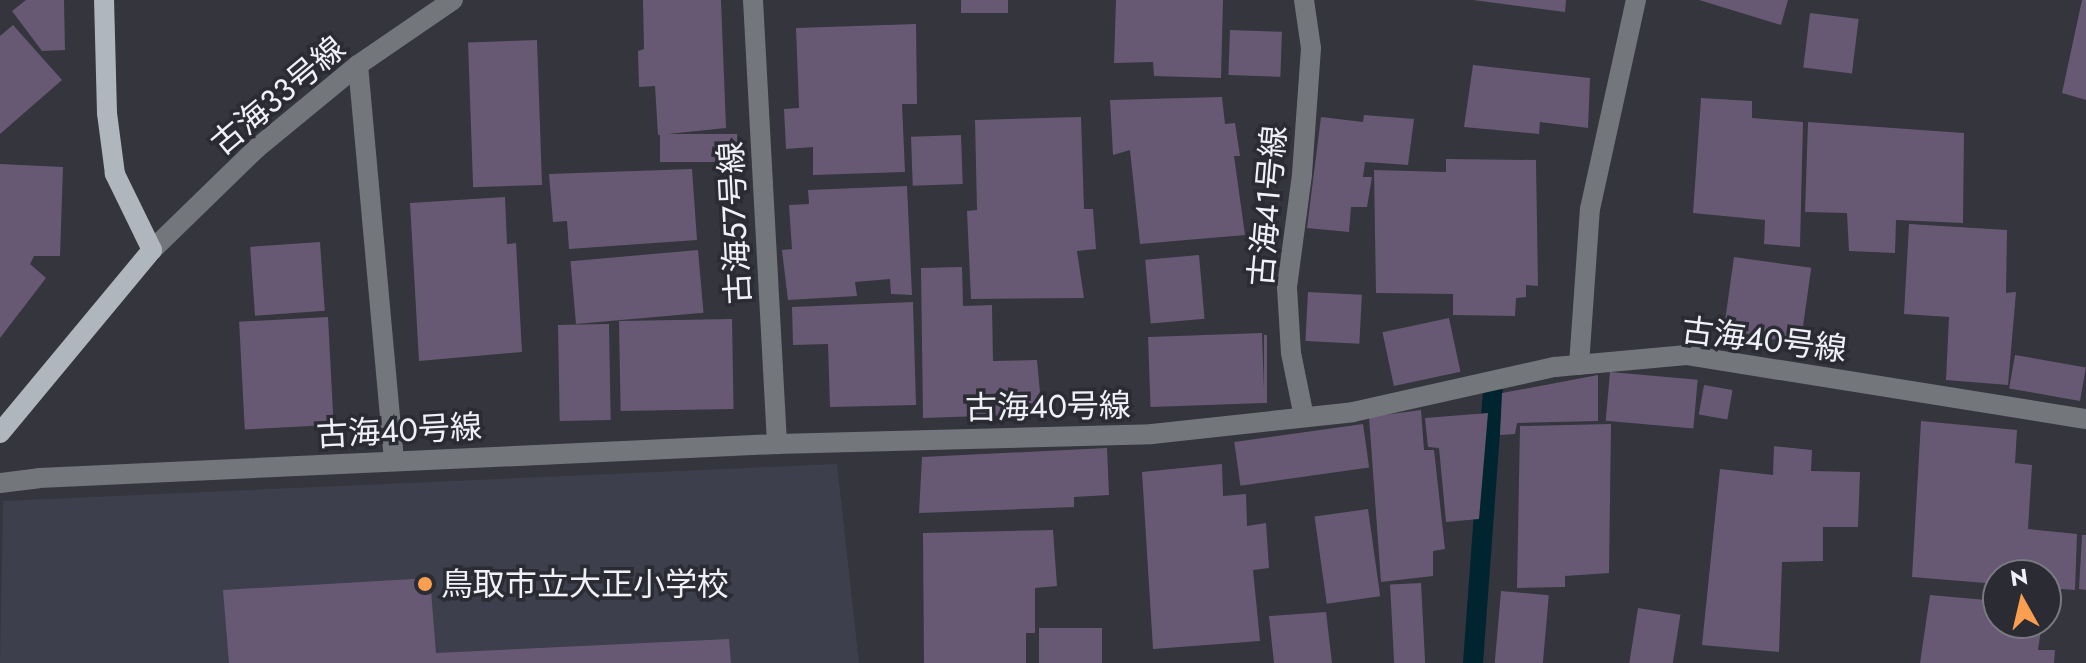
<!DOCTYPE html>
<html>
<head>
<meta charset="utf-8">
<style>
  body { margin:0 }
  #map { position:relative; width:2086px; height:663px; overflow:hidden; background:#34353d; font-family:Jost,"Noto Sans JP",sans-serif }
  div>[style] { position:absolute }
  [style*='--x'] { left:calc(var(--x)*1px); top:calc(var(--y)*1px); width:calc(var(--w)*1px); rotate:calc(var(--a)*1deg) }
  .built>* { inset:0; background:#3d3f4c }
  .stream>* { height:20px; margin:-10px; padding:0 10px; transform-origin:10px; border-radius:10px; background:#012431 }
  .building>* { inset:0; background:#675973; transform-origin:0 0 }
  .minor>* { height:20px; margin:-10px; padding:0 10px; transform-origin:10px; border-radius:10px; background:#73767a }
  .major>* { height:20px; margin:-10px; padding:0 10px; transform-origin:10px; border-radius:10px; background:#b0b6bd }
  .dots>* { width:22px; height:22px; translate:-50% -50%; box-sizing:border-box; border:4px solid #2a2b33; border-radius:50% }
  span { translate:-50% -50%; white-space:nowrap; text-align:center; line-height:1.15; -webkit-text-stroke:7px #2a2b33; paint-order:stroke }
  .street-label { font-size:32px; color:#f0f1f6 }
  .poi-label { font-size:32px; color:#f0f1f6 }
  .left { translate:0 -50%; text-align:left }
  .north { position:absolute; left:1982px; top:559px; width:80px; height:80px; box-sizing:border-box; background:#2a2b33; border:2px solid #797a81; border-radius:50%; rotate:352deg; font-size:22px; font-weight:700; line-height:32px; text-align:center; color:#f0f1f6 }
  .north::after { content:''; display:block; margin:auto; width:28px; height:36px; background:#fa9f4f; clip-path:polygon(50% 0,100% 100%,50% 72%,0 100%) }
</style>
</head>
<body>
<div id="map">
  <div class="built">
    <i style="clip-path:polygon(837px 464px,859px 663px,0 663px,3px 501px)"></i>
  </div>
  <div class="stream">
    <i style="--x:1473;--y:663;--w:272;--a:-85.8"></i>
  </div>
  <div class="building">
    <i style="clip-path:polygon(26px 0,64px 0,65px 50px,42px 51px,12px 11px)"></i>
    <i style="clip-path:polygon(643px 0,721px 0,726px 128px,658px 135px,655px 86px,639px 87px,638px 51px,644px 49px)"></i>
    <i style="left:961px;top:0;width:47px;height:13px"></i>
    <i style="clip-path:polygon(1116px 0,1223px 0,1221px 78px,1154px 76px,1153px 62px,1114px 63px)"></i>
    <i style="clip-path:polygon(1473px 0,1566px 0,1565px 12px)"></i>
    <i style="clip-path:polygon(1699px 0,1788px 0,1781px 25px)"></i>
    <i style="clip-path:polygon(2082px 0,2086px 0,2086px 100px,2062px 93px)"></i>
    <i style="left:1810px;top:13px;width:49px;height:55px;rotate:7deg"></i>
    <i style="clip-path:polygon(916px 24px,917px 104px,902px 104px,905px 172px,813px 175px,813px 147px,786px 149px,784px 109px,799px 108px,796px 28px)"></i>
    <i style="clip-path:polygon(13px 25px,62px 80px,0 134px,0 36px)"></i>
    <i style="left:1230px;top:30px;width:52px;height:45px;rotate:2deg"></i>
    <i style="left:537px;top:40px;width:145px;height:69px;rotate:88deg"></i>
    <i style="clip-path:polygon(1473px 65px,1590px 78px,1588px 128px,1540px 122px,1539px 134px,1464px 127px)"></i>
    <i style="clip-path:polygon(1222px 97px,1225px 124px,1235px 123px,1240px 156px,1234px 156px,1245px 235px,1140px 244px,1130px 150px,1113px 155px,1110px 100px)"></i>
    <i style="clip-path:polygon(1701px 98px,1752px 101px,1752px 118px,1803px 122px,1800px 247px,1764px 244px,1765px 220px,1693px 213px)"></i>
    <i style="clip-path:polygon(1364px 115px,1414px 119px,1408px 165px,1365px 162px,1363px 177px,1372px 177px,1367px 207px,1351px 207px,1349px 232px,1307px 228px,1321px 117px,1363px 122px)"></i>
    <i style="clip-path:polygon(1081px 117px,1084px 209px,1093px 209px,1096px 249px,1077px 251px,1084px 298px,971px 299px,967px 211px,977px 210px,975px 120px)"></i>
    <i style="clip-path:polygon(1808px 122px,1964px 133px,1963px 223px,1896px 220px,1895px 253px,1849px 251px,1847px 213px,1805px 212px)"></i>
    <i style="left:737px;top:134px;width:28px;height:77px;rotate:90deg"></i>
    <i style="left:961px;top:135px;width:49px;height:50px;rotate:88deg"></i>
    <i style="clip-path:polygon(1446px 159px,1536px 160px,1538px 286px,1526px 285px,1526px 297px,1516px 298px,1515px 316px,1453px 315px,1453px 294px,1376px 293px,1374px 170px,1446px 172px)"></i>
    <i style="clip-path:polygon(0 164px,63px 167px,60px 256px,34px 256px,30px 264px,46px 278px,0 338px)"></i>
    <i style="clip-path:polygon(692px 169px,697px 240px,569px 249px,567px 221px,553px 222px,549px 174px)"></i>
    <i style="clip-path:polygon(907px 186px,912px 295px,891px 294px,890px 279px,855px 282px,857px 296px,788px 300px,782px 250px,792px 249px,789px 205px,809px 204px,808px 190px)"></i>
    <i style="clip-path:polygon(505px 197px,507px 244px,516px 243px,522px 352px,419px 361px,410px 203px)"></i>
    <i style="clip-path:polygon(1909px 224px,2007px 230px,2006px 293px,2016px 292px,2008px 385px,1946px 380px,1949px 317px,1904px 314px)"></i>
    <i style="left:320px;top:242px;width:69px;height:70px;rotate:86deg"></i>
    <i style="left:698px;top:250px;width:63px;height:128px;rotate:85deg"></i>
    <i style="left:1199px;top:255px;width:64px;height:54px;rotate:85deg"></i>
    <i style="left:1734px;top:257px;width:78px;height:76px;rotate:8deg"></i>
    <i style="clip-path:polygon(962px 267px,963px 306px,992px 305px,993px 361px,1037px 360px,1042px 414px,923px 418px,921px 268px)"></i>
    <i style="left:1308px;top:292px;width:54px;height:49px;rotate:3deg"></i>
    <i style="clip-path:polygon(913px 302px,916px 405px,830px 407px,828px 344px,793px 345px,792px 307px)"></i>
    <i style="left:328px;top:317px;width:108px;height:89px;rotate:87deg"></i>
    <i style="left:1449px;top:318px;width:55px;height:68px;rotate:78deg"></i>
    <i style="left:732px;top:319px;width:90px;height:113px;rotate:89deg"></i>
    <i style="left:609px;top:324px;width:96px;height:51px;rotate:89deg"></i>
    <i style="left:1262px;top:333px;width:70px;height:114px;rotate:88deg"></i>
    <i style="left:1264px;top:335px;width:3px;height:68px"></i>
    <i style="left:2015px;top:355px;width:72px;height:34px;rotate:10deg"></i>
    <i style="left:1610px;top:372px;width:88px;height:49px;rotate:5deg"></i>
    <i style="clip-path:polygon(1598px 375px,1598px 421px,1517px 423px,1515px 434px,1500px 435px,1502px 393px)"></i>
    <i style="left:1704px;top:385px;width:29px;height:30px;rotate:10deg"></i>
    <i style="clip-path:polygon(1421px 410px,1424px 450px,1434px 450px,1445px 549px,1433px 551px,1433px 576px,1381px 582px,1369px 417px)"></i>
    <i style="clip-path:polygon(1488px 413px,1479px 519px,1446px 522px,1439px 448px,1428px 447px,1425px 418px)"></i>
    <i style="clip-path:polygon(1921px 421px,2017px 430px,2015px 463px,2032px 465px,2028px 529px,2077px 534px,2075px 590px,2046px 588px,2046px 575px,1998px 575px,1998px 584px,1912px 577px)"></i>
    <i style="left:1363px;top:424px;width:44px;height:130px;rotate:82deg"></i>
    <i style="clip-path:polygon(1611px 424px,1609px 573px,1565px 576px,1565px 587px,1517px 588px,1520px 426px)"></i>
    <i style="clip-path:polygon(1774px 446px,1812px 450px,1811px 471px,1860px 472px,1858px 527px,1823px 527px,1823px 561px,1782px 562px,1779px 652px,1702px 645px,1720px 469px,1773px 475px)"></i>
    <i style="clip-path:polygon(1107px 448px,1109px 495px,1074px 497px,1074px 507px,919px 513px,922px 457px)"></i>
    <i style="clip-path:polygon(1222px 464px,1223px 496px,1246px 494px,1247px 526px,1266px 523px,1269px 568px,1253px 570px,1260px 641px,1153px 649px,1142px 472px)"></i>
    <i style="left:1368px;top:509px;width:88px;height:54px;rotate:82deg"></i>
    <i style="clip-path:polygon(1053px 530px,1057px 586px,1035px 588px,1035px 633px,1026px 633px,1026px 663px,924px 663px,923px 533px)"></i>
    <i style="clip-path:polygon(2082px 535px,2086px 535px,2086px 590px,2079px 589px)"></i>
    <i style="clip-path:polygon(430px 578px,436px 653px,729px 639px,731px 663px,229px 663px,223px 590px)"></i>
    <i style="left:1421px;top:583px;width:80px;height:31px;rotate:87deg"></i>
    <i style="left:1501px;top:591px;width:48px;height:72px;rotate:5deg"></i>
    <i style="clip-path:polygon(1930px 595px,1998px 601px,1998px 623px,2042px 623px,2038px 650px,2055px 650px,2054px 663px,1920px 663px)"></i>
    <i style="left:1638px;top:608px;width:43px;height:56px;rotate:9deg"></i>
    <i style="clip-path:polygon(1326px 612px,1332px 663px,1274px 663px,1269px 616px)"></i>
    <i style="left:1102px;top:628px;width:35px;height:63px;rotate:90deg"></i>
  </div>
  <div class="minor">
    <i style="--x:753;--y:0;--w:445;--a:86.9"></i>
    <i style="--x:358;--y:65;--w:398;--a:84.8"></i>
    <i style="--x:152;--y:250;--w:146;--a:-44.2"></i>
    <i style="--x:257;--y:148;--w:131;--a:-39.4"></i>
    <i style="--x:358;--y:65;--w:115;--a:-34.4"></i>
    <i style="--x:1579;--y:365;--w:156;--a:-86"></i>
    <i style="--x:1590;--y:209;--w:214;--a:-77.6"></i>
    <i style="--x:1304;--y:417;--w:65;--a:-101.5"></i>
    <i style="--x:1291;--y:353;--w:66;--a:-93.5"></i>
    <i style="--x:1287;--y:287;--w:114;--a:-82.4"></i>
    <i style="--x:1302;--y:174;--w:126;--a:-85.9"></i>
    <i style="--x:1311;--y:48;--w:49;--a:-98.3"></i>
    <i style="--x:0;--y:483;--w:39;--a:-7"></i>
    <i style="--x:39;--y:478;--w:739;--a:-2.64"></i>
    <i style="--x:777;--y:444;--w:375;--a:-1.5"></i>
    <i style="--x:1152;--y:434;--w:202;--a:-6.2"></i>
    <i style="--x:1353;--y:412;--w:207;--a:-12.6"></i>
    <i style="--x:1555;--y:367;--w:132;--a:-5.2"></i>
    <i style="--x:1686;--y:355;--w:405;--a:9.1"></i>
  </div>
  <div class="major">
    <i style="--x:0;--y:433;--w:238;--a:-50.3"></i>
    <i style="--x:152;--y:250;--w:85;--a:-116"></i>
    <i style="--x:115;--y:174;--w:62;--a:-97.5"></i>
    <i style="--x:107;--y:113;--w:113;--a:-91.5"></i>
  </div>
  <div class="dots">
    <i style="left:425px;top:584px;background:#fa9f4f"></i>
  </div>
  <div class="street-label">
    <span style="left:278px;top:96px;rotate:-40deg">古海33号線</span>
    <span style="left:1268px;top:206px;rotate:-85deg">古海41号線</span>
    <span style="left:735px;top:223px;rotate:-93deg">古海57号線</span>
    <span style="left:1764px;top:340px;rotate:7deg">古海40号線</span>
    <span style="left:1048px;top:407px;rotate:-1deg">古海40号線</span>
    <span style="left:399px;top:431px;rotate:-3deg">古海40号線</span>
  </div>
  <div class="poi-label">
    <span class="left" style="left:441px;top:584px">鳥取市立大正小学校</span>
  </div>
  <div class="north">N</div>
</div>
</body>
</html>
